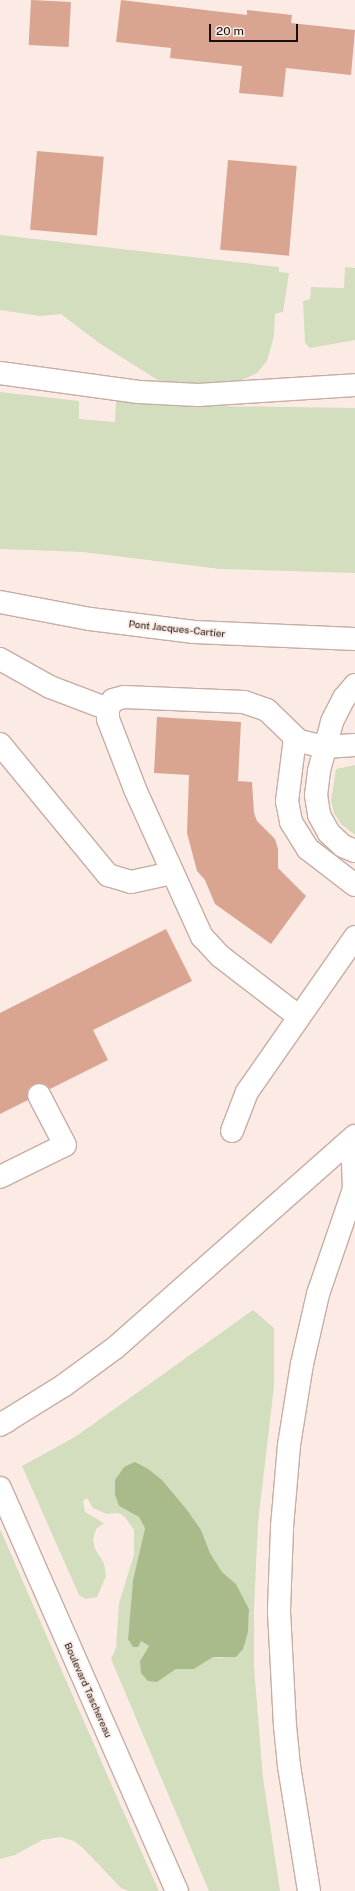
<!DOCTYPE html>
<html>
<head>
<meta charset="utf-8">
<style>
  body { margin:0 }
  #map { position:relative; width:355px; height:1891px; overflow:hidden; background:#fcebe5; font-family:"Public Sans",sans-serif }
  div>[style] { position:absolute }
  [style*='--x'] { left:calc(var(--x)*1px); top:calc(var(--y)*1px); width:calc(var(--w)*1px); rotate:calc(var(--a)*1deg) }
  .green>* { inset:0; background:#d2debd }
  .forest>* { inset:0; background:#a9ba8b }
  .building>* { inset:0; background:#d9a591; transform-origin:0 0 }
  .roads { filter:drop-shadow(1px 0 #c7ada3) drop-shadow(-1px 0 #c7ada3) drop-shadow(0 1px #c7ada3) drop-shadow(0 -1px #c7ada3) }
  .minor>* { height:22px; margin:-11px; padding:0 11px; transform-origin:11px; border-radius:11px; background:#fff }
  .major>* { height:22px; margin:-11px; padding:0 11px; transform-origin:11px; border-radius:11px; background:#fff }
  .highway>* { height:22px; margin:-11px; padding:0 11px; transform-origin:11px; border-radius:11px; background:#fff }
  span { translate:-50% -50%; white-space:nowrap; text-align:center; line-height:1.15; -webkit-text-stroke:3.5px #fcebe5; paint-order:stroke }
  .street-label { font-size:10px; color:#180f0b }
  .scale { position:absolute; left:209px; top:24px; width:89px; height:18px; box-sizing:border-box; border:2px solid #180f0b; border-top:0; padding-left:5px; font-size:12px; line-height:14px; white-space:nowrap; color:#180f0b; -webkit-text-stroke:3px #fcebe5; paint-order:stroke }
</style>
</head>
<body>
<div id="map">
  <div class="green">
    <i style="clip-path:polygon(0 235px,279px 267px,279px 272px,289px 273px,283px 312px,275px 314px,274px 336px,267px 361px,257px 373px,240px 381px,198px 387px,161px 382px,99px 343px,61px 314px,40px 316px,0 310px)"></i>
    <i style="clip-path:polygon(345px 267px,355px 268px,355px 340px,310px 348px,305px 343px,303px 301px,310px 299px,311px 287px,344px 288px)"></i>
    <i style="clip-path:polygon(0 392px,79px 401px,79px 419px,115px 422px,116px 401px,210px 406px,355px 408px,355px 573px,220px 569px,83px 552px,0 549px)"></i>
    <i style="clip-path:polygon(355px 765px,355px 835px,341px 824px,334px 813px,331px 801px,336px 769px)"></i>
    <i style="clip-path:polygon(evenodd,253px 1310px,274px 1328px,274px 1386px,258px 1523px,254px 1608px,254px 1667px,263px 1778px,280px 1891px,209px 1891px,111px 1659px,116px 1648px,119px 1603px,134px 1555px,134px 1530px,125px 1517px,119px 1513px,107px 1514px,93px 1508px,87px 1498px,83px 1501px,85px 1512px,104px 1523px,96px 1529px,93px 1539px,95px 1549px,104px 1563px,106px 1576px,97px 1597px,86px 1599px,79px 1595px,22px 1466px,75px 1437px,253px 1310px,124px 1467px,162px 1480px,201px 1530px,210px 1553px,222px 1572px,236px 1584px,249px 1609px,248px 1632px,223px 1658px,213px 1657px,194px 1669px,176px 1669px,157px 1682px,140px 1661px,149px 1646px,141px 1640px,128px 1639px,133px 1580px,145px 1527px,139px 1517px,119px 1506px,115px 1495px,115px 1480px,124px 1467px)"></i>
    <i style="clip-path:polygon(0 1529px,120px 1804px,159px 1891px,129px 1891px,121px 1888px,83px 1848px,74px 1841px,60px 1837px,42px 1840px,15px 1855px,0 1859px)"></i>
  </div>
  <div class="forest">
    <i style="clip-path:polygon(135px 1462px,148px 1469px,162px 1480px,187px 1510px,201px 1530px,210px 1553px,222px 1572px,236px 1584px,249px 1609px,248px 1632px,243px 1649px,236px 1657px,213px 1657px,194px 1669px,176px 1669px,157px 1682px,148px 1681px,141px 1673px,140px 1661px,149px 1646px,141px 1641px,138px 1647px,133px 1647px,128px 1639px,133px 1580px,145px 1528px,139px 1517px,119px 1506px,115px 1495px,115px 1480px,124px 1467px)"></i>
  </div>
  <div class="building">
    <i style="left:31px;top:0;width:40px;height:45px;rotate:3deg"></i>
    <i style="clip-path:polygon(121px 0,247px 15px,247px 10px,292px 15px,291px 23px,355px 30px,351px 75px,286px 68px,283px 97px,239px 93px,242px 66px,170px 58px,171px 48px,116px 42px)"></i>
    <i style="left:37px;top:151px;width:67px;height:79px;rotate:5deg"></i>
    <i style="left:228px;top:160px;width:69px;height:90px;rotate:5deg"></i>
    <i style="clip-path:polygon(157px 717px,241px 722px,238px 781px,252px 782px,254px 813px,257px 821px,275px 839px,278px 849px,278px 868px,306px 896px,271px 944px,215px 904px,205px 880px,197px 871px,187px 833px,189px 775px,154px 773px)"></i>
    <i style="clip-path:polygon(166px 929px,192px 981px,93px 1030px,108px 1060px,50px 1089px,45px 1084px,34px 1084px,28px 1089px,28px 1100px,0 1114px,0 1013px)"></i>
  </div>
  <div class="roads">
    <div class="minor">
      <i style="--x:0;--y:373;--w:140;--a:7.8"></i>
      <i style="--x:139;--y:392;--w:59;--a:2.9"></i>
      <i style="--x:198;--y:395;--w:157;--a:-3.6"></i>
      <i style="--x:0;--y:659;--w:57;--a:29.2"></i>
      <i style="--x:50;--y:687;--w:62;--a:20.8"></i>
      <i style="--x:295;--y:738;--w:64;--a:97.2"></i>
      <i style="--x:287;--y:801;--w:21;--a:79"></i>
      <i style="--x:291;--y:822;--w:32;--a:58"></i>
      <i style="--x:308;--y:849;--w:59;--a:37.5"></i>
      <i style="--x:0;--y:744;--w:170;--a:50.5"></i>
      <i style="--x:108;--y:875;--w:24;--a:17"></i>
      <i style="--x:131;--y:882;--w:42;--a:-12.4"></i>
      <i style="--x:298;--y:1016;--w:98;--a:-142.4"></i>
      <i style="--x:220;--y:956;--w:26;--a:-133"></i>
      <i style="--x:202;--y:937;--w:162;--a:-114.4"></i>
      <i style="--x:135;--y:789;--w:75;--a:-111.1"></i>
      <i style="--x:108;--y:719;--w:10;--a:-90"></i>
      <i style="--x:108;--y:709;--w:10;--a:-61"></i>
      <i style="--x:113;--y:700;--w:11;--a:-15"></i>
      <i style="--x:124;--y:697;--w:120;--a:2.4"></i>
      <i style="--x:244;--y:702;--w:24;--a:19"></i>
      <i style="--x:267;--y:710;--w:45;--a:44.1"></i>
      <i style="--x:299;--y:741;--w:27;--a:13"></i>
      <i style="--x:325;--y:747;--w:30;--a:-4"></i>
      <i style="--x:232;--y:1131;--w:42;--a:-69"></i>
      <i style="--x:247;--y:1092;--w:189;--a:-55.1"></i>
      <i style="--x:0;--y:1177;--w:72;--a:-26.2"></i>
      <i style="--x:65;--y:1145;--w:56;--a:-117.5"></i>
    </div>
    <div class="major">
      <i style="--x:0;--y:602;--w:92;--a:10.7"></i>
      <i style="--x:90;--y:619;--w:105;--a:7.1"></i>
      <i style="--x:194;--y:632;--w:161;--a:2.5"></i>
      <i style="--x:355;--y:685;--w:17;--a:130"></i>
      <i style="--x:344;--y:698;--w:27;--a:117"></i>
      <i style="--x:332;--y:722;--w:51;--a:104.9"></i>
      <i style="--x:319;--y:771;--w:24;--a:97"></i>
      <i style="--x:316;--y:795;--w:20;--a:81"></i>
      <i style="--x:319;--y:815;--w:21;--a:61"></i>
      <i style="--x:329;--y:833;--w:19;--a:43"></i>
      <i style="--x:343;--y:846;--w:13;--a:23"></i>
      <i style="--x:0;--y:1425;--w:74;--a:-31.8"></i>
      <i style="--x:63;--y:1386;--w:64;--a:-36.2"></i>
      <i style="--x:115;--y:1348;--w:320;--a:-41.5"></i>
      <i style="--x:309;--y:1891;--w:127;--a:-99.1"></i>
      <i style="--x:289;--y:1766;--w:40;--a:-95.7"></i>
      <i style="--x:285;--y:1726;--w:116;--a:-93"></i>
      <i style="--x:279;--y:1610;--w:83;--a:-87.9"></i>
      <i style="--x:282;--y:1527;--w:82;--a:-85.1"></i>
      <i style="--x:289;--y:1445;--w:82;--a:-80.9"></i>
      <i style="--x:302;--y:1364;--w:72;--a:-77.1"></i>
      <i style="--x:318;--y:1294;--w:111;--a:-71.1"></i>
      <i style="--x:354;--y:1189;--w:49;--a:-92.3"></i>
    </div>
    <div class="highway">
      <i style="--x:0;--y:1424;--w:8;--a:-23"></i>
      <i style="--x:0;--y:1488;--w:440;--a:66.3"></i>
    </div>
  </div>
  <div class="street-label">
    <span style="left:177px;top:629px;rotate:6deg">Pont Jacques-Cartier</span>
    <span style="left:88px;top:1690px;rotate:66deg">Boulevard Taschereau</span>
  </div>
  <div class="scale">20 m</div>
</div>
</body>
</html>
